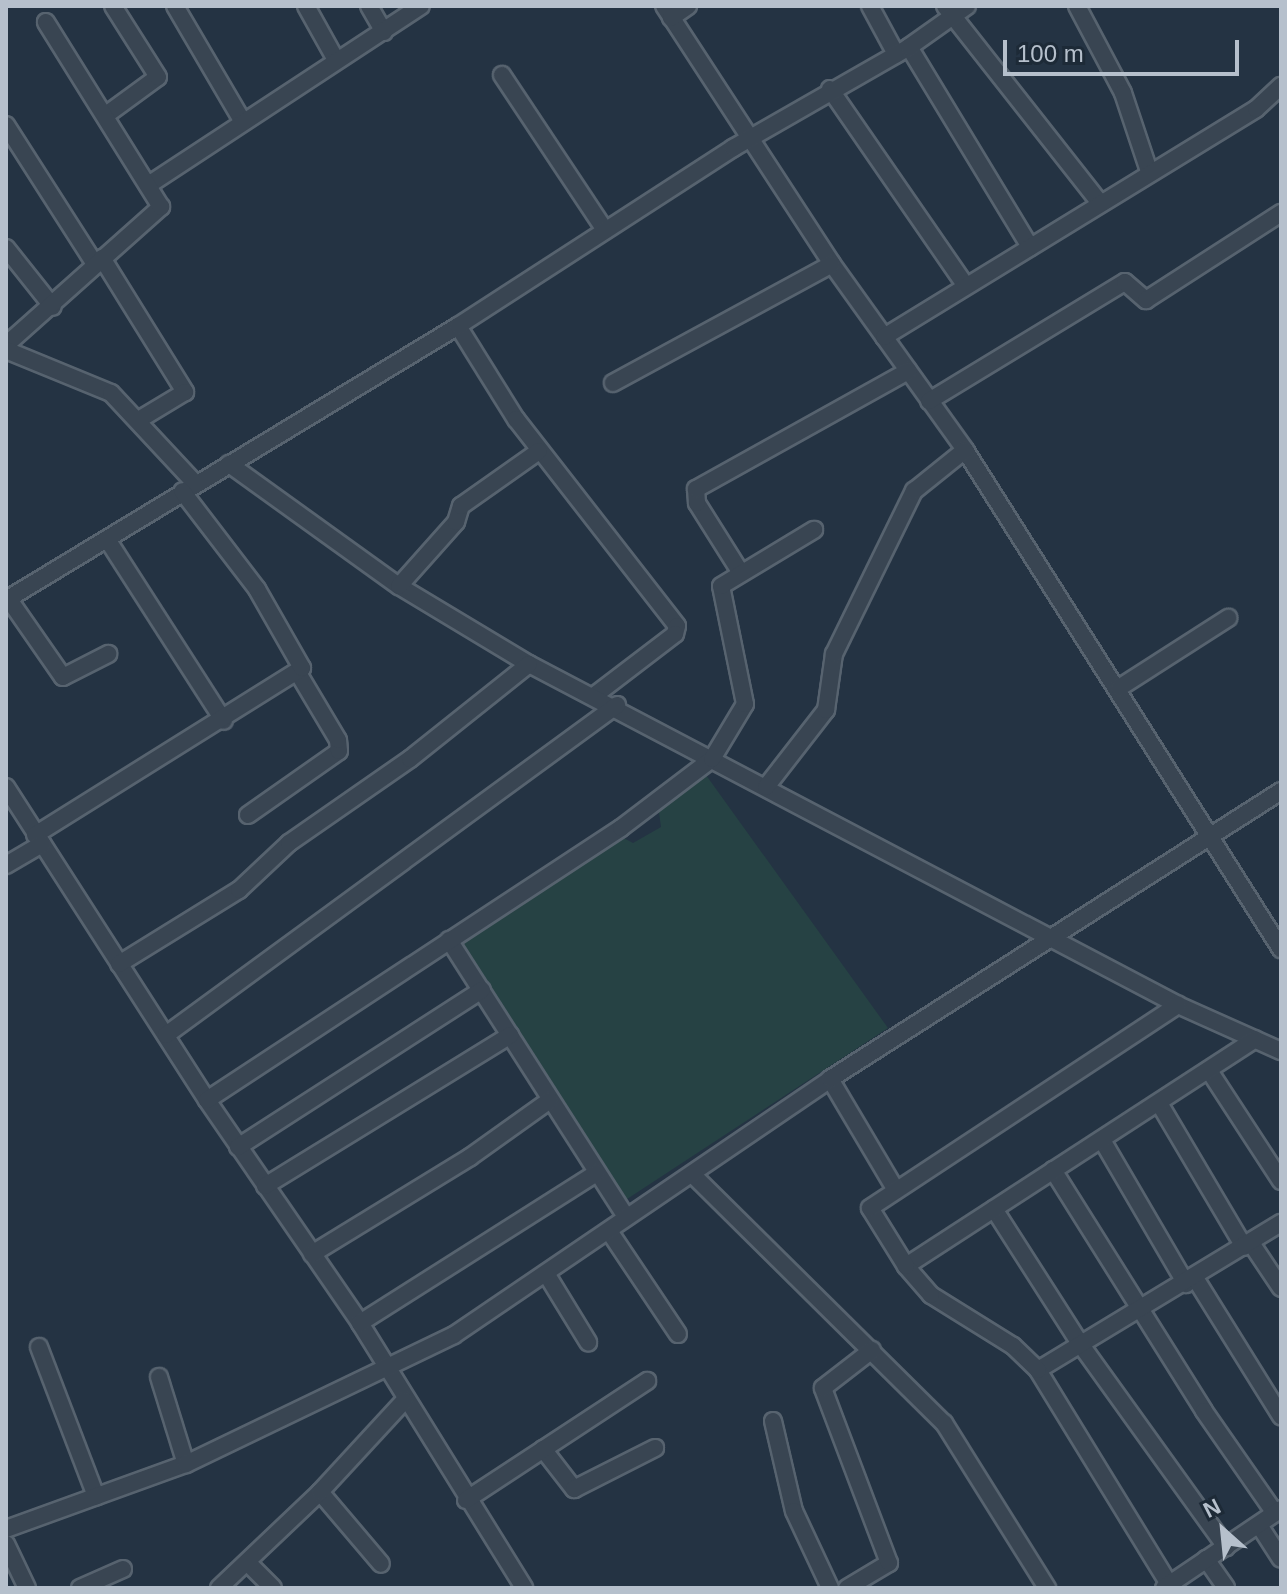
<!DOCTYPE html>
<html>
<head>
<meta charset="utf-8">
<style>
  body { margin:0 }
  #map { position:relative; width:1287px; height:1594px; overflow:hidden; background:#243343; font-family:Helvetica,sans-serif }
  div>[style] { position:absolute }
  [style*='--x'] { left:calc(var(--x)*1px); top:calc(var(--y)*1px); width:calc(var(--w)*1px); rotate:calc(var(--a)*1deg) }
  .green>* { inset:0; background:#264244 }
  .roads { filter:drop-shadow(2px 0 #57636f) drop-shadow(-2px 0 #57636f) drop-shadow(0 2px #57636f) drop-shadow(0 -2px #57636f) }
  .minor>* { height:16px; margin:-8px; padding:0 8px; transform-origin:8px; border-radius:8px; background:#394552 }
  span { translate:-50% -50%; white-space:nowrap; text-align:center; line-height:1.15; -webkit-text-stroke:7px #1d2a37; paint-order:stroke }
  .frame { position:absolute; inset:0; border:8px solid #b6c0cc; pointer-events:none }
  .north { position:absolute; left:1183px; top:1490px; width:80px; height:80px; -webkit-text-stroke:6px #1d2a37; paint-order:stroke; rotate:333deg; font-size:22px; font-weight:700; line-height:32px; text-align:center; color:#b6c0cc }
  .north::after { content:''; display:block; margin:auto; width:28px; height:36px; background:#b6c0cc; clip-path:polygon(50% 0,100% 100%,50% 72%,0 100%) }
  .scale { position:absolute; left:1003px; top:40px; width:236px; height:36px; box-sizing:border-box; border:4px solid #b6c0cc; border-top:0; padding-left:10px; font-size:24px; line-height:28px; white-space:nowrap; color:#b6c0cc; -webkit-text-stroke:6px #1d2a37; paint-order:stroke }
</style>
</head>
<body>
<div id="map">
  <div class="green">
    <i style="clip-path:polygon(706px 775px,888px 1028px,621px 1203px,455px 940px,618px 835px,633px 843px,661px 827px,658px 805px)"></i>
  </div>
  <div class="roads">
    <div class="minor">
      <i style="--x:175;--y:6;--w:134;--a:59.6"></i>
      <i style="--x:306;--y:6;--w:62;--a:60.9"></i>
      <i style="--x:369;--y:6;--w:30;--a:60"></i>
      <i style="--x:664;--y:6;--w:308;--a:56.9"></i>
      <i style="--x:832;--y:264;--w:229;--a:54.4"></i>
      <i style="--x:965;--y:450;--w:591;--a:57.66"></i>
      <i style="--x:870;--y:6;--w:55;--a:61.6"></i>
      <i style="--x:945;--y:6;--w:249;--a:51.8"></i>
      <i style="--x:1077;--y:6;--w:98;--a:62.1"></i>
      <i style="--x:1123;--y:93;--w:82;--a:71.6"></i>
      <i style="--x:671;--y:18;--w:21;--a:-35"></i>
      <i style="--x:909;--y:47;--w:234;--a:58.8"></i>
      <i style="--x:502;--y:75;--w:186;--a:56.4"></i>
      <i style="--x:830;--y:89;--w:238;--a:55.4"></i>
      <i style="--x:106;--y:115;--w:64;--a:-36.2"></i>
      <i style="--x:158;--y:77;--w:84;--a:-122.4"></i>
      <i style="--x:6;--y:125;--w:165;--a:57.4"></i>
      <i style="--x:150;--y:184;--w:324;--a:-33.3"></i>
      <i style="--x:6;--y:248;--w:75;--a:51.5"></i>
      <i style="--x:102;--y:258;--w:158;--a:58.2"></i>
      <i style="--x:185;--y:392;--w:52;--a:149"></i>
      <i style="--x:458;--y:326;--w:110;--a:58.1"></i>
      <i style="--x:516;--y:419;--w:262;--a:52.1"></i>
      <i style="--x:677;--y:626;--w:8;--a:104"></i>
      <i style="--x:675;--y:634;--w:102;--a:142.6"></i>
      <i style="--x:884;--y:337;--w:436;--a:-31.5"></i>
      <i style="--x:1256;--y:109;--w:34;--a:-43"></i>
      <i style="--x:6;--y:345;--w:208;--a:-41.7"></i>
      <i style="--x:161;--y:207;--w:218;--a:-121.9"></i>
      <i style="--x:6;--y:350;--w:113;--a:22.3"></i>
      <i style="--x:111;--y:393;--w:123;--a:47"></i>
      <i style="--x:613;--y:383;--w:249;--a:-28.5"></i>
      <i style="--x:929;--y:401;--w:229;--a:-31.3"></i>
      <i style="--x:1125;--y:282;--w:28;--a:41"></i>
      <i style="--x:1146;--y:300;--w:161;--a:-32.8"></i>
      <i style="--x:229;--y:464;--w:209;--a:35.7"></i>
      <i style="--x:399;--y:586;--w:152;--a:31"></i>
      <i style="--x:529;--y:664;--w:733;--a:27.72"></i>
      <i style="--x:1178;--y:1005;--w:113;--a:24.1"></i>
      <i style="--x:107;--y:539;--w:216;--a:57.3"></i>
      <i style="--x:741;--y:573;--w:83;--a:-122.2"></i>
      <i style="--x:697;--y:503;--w:14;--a:-94"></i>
      <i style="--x:696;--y:489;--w:243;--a:-29.1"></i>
      <i style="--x:399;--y:586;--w:86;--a:-48.3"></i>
      <i style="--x:456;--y:522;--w:17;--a:-73"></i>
      <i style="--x:461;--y:506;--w:95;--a:-35.2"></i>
      <i style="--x:8;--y:598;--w:96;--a:55.2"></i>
      <i style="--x:63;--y:677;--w:51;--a:-27.1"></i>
      <i style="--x:6;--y:600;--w:529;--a:-31.22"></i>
      <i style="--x:458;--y:326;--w:328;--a:-32.9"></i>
      <i style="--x:733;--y:148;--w:203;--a:-29.8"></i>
      <i style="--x:909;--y:47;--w:71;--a:-35.3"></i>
      <i style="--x:1119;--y:688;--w:130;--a:-32.7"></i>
      <i style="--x:6;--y:787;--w:372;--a:57.3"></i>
      <i style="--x:207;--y:1100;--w:270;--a:55.5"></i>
      <i style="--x:360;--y:1323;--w:312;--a:58.2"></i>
      <i style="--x:766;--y:787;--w:98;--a:-52.1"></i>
      <i style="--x:826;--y:710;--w:57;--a:-81.9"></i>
      <i style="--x:834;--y:654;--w:182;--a:-63.9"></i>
      <i style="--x:914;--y:491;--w:65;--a:-38.8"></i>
      <i style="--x:248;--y:815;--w:111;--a:-35.1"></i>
      <i style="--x:339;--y:751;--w:11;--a:-95"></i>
      <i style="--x:338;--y:740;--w:78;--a:-120.8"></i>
      <i style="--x:35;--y:835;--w:315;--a:-32"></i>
      <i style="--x:302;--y:668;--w:91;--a:-119.7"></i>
      <i style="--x:257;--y:589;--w:123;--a:-127.4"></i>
      <i style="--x:6;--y:865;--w:42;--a:-30.3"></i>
      <i style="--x:449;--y:940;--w:329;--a:57.4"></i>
      <i style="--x:119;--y:964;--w:141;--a:-31.7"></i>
      <i style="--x:239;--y:890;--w:69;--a:-43.2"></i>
      <i style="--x:289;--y:843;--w:147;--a:-34.8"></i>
      <i style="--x:410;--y:759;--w:152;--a:-38.6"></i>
      <i style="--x:166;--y:1035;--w:559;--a:-36.19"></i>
      <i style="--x:1210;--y:1072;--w:130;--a:56.9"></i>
      <i style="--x:830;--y:1079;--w:129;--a:59.3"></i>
      <i style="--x:207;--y:1100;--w:495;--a:-33.3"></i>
      <i style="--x:621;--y:828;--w:114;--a:-37.2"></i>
      <i style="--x:712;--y:759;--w:64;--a:-59"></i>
      <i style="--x:745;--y:704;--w:120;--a:-101.5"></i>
      <i style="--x:721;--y:586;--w:109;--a:-31.1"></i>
      <i style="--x:1159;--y:1103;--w:167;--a:59.4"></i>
      <i style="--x:1102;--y:1140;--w:167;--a:59.7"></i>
      <i style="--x:238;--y:1147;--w:290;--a:-32.8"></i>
      <i style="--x:1053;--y:1170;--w:284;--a:57.9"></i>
      <i style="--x:1204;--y:1411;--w:124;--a:55.2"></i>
      <i style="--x:693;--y:1175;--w:353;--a:44.7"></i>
      <i style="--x:944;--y:1423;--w:195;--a:58"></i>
      <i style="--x:265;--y:1186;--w:288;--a:-31.6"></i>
      <i style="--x:994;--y:1209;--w:161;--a:57.4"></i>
      <i style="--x:1081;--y:1345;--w:249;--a:54.3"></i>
      <i style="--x:609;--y:1231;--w:124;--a:56.2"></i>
      <i style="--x:1251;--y:1243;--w:54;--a:56.3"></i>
      <i style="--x:312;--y:1254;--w:185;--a:-31.5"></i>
      <i style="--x:470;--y:1157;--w:98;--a:-35.5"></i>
      <i style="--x:906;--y:1266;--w:416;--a:-33"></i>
      <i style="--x:547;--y:1275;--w:79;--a:58.5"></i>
      <i style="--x:1195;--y:1278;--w:163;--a:58.1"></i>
      <i style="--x:360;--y:1323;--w:280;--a:-32.4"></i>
      <i style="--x:39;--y:1347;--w:160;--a:69.1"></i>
      <i style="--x:1038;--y:1370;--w:284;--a:-31.2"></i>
      <i style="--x:159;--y:1377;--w:91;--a:72.8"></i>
      <i style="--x:773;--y:1421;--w:92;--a:76.9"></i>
      <i style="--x:794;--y:1511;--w:85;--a:64.9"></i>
      <i style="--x:543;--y:1449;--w:51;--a:52.2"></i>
      <i style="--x:574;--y:1489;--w:91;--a:-26.8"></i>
      <i style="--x:320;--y:1492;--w:94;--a:49.7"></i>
      <i style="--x:466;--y:1500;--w:217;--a:-33.3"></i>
      <i style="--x:1259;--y:1525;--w:40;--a:57.1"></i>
      <i style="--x:6;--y:1529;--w:191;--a:-19.9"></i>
      <i style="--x:186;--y:1464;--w:297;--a:-25.7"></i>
      <i style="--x:454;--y:1335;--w:455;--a:-34.2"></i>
      <i style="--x:830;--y:1079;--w:535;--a:-32.56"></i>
      <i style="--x:6;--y:1544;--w:49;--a:64.5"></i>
      <i style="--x:1206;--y:1559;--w:35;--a:55"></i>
      <i style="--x:248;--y:1563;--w:35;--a:45"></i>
      <i style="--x:1169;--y:1584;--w:251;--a:-121.5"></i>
      <i style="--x:1038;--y:1370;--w:35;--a:-136"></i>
      <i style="--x:1013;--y:1346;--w:97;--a:-148.1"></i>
      <i style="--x:931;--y:1295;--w:38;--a:-131"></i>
      <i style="--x:906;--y:1266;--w:68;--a:-121.8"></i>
      <i style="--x:870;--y:1208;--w:369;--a:-33.4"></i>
      <i style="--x:80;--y:1588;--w:47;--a:-23.8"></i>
      <i style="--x:219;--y:1588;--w:139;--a:-43.5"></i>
      <i style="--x:320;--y:1492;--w:125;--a:-47.3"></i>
      <i style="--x:847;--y:1588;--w:49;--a:-30.8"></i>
      <i style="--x:889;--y:1563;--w:187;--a:-110.7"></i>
      <i style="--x:823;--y:1388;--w:62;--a:-37.8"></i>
      <i style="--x:1164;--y:1588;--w:141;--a:-34"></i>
    </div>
  </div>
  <div class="frame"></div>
  <div class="north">N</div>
  <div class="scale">100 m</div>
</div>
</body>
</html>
